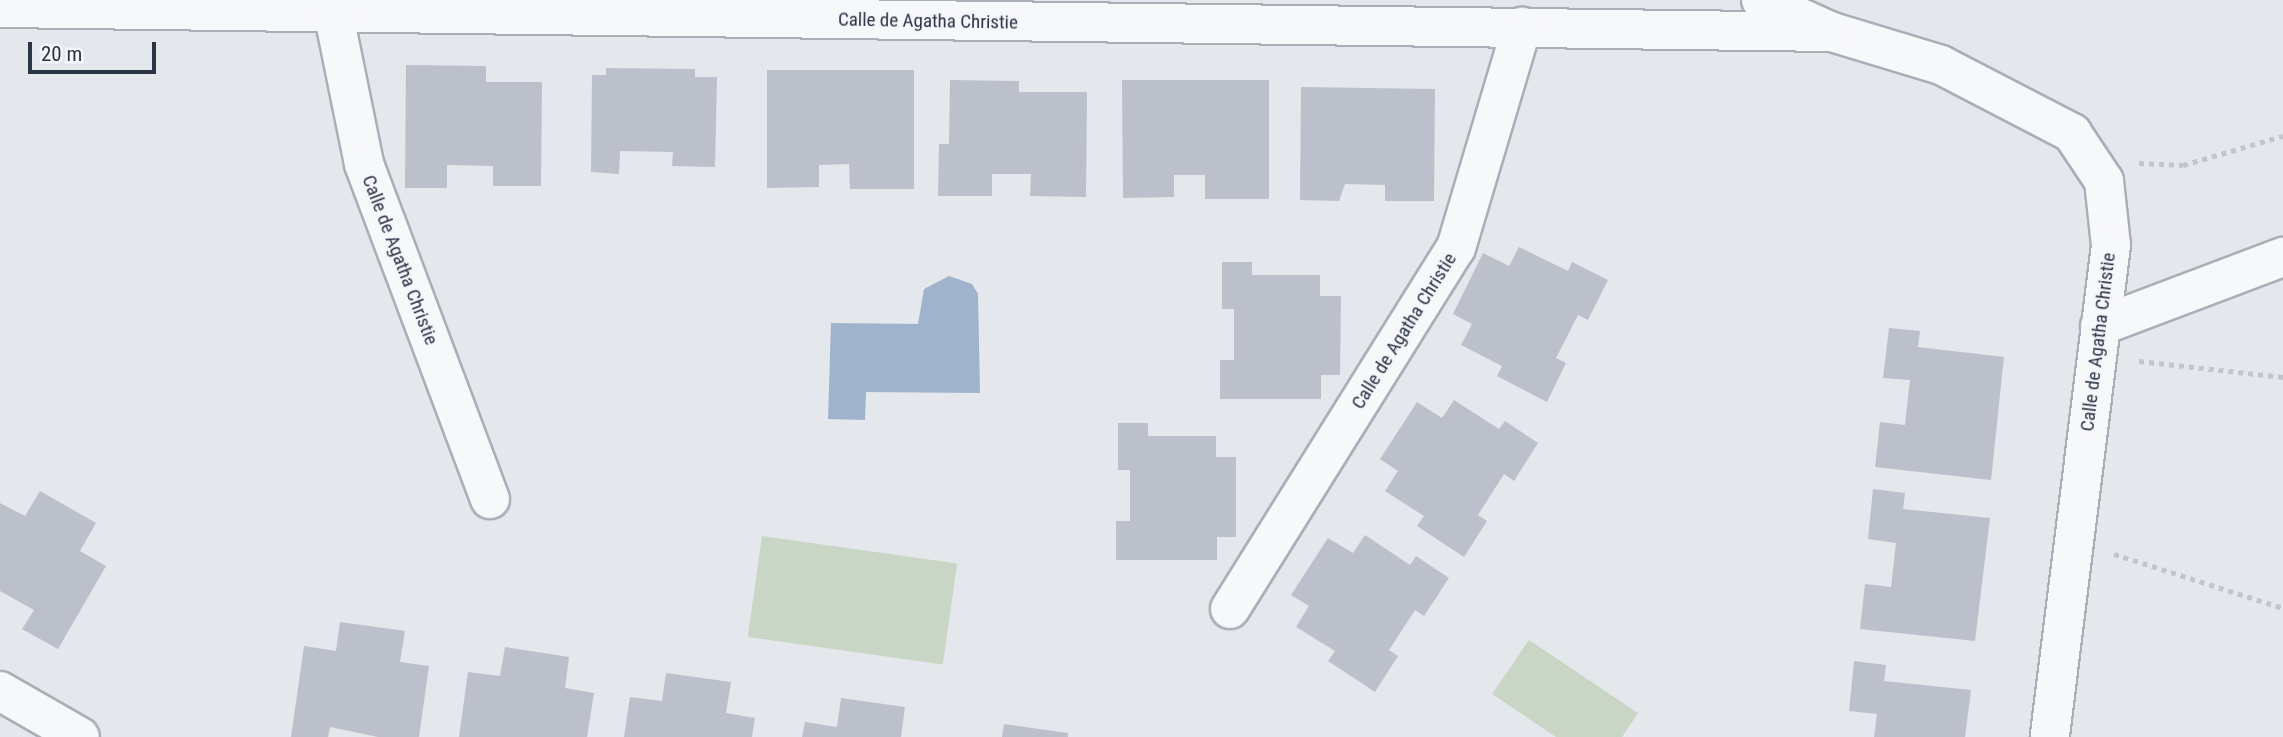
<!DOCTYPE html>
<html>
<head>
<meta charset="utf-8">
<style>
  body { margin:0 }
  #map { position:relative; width:2283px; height:737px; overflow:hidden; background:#e4e7ec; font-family:"Roboto Condensed",sans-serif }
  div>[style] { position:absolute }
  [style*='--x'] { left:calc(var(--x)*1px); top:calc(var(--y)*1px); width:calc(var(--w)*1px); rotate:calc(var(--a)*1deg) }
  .green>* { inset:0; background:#c9d6c5; transform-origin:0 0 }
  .water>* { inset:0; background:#9fb4cc }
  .building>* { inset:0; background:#bbc0ca }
  .path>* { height:4.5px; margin-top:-2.25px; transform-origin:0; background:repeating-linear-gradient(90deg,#c2c5cb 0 5px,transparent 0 10px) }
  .roads { filter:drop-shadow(2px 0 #a9aeb7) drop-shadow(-2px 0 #a9aeb7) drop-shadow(0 2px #a9aeb7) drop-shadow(0 -2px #a9aeb7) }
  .street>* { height:38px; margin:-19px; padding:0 19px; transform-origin:19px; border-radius:19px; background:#f7f8fa }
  span { translate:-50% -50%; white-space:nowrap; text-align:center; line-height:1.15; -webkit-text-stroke:5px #f4f6f9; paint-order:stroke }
  .street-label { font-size:19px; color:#2b3445 }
  .scale { position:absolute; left:28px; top:42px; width:128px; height:32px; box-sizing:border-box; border:4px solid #2b3445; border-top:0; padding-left:9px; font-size:21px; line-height:24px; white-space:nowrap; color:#2b3445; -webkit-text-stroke:5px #f4f6f9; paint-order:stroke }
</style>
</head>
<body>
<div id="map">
  <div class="green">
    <i style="left:762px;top:536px;width:197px;height:102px;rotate:8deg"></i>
    <i style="clip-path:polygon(1529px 640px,1638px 713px,1622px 737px,1556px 737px,1492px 694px)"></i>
  </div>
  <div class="water">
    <i style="clip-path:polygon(949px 276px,972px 284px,978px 294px,980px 393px,866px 392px,865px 420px,828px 419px,831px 323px,918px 324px,924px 289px)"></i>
  </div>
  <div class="building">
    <i style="clip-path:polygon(406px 65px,486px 66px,486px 82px,542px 82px,541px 186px,493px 186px,493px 166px,447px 165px,447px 188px,405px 188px)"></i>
    <i style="clip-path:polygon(606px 68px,695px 69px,695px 77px,717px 77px,715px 167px,672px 166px,673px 152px,620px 151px,619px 174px,591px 172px,592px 75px,606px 75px)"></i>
    <i style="clip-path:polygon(767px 70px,914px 70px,914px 189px,850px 189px,849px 164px,819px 165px,819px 187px,767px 188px)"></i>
    <i style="clip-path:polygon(950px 80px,1019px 81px,1019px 92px,1087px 92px,1086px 197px,1030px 196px,1031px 174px,992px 174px,992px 196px,938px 196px,939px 144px,949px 144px)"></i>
    <i style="clip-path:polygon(1122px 80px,1269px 80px,1269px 199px,1205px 199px,1205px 175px,1174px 175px,1174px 197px,1123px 198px)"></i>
    <i style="clip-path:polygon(1301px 87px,1435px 89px,1434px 201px,1385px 201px,1385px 185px,1345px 184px,1339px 201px,1300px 200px)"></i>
    <i style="clip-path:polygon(1519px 247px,1568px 271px,1572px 262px,1608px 280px,1588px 320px,1578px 315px,1556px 358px,1566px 363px,1547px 402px,1497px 376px,1502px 366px,1461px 345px,1472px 324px,1453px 314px,1483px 253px,1509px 266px)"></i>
    <i style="clip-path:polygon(1222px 262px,1252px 262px,1252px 275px,1320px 275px,1320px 296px,1341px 296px,1340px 375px,1321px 375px,1321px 399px,1220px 399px,1220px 360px,1234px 360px,1234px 309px,1222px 309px)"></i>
    <i style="clip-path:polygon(1889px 328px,1920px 331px,1918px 347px,2004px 357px,1991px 480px,1875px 467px,1880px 422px,1905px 425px,1910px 380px,1883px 378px)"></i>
    <i style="clip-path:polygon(1454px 400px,1499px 429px,1505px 421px,1538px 443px,1514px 481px,1504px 474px,1478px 515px,1487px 521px,1464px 557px,1417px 526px,1424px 516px,1385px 491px,1398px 471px,1380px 459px,1417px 402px,1442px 418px)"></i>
    <i style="clip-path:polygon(1118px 423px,1148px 423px,1148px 436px,1216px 436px,1216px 457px,1236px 457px,1236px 537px,1217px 537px,1217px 560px,1116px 560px,1116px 521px,1130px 521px,1130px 470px,1118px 470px)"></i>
    <i style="clip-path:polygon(1873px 489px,1905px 493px,1903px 509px,1990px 518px,1975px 641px,1860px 629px,1865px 584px,1891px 587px,1896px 543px,1868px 539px)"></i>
    <i style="clip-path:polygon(40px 491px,96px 523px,80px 551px,106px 566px,58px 649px,22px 629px,34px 610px,0 591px,0 503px,25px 516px)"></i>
    <i style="clip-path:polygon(1365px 535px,1410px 565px,1416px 556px,1449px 578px,1424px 616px,1415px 610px,1389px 650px,1398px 656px,1375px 692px,1328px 661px,1335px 651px,1296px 627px,1309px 606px,1291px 595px,1328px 538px,1353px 553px)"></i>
    <i style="clip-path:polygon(340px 622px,405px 631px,400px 662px,429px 666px,419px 737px,378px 737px,330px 727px,328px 737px,291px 737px,304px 646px,336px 651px)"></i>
    <i style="clip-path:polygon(505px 647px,569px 657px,565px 688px,594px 693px,587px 737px,459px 737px,468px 672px,500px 676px)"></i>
    <i style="clip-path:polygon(1854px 661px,1886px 665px,1884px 681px,1971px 690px,1965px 737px,1874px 737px,1877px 714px,1849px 711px)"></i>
    <i style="clip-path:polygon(666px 673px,731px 682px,726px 713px,755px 718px,752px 737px,624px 737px,630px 697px,662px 701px)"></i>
    <i style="clip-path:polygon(841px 698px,905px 707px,901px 737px,802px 737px,805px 722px,837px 727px)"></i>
    <i style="clip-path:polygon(1004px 724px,1068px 733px,1068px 737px,1002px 737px)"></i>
  </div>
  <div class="path">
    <i style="--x:2139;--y:163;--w:44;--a:2.6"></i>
    <i style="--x:2183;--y:165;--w:104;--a:-16.2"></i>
    <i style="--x:2139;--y:361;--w:145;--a:6.3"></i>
    <i style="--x:2114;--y:554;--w:177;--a:17.7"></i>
  </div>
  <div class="roads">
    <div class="street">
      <i style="--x:1761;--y:0;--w:78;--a:24.3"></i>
      <i style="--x:1832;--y:32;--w:114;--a:16.8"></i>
      <i style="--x:1941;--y:65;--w:148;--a:27.4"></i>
      <i style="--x:2072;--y:133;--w:58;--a:56.3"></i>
      <i style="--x:2104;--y:181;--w:64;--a:83.8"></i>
      <i style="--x:2111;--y:245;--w:496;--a:97.1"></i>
      <i style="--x:0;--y:8;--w:1832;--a:0.75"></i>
      <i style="--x:334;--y:16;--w:151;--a:78.5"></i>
      <i style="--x:364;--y:164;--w:358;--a:69.4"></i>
      <i style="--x:2100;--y:326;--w:196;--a:-20.7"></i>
      <i style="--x:1230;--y:609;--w:426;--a:-58"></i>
      <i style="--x:1456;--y:248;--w:231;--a:-73.4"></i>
      <i style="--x:0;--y:691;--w:92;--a:29.9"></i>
    </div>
  </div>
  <div class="street-label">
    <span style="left:928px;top:21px;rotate:1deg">Calle de Agatha Christie</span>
    <span style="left:400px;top:260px;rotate:69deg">Calle de Agatha Christie</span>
    <span style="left:1404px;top:331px;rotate:-58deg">Calle de Agatha Christie</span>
    <span style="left:2098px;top:342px;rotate:-83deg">Calle de Agatha Christie</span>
  </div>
  <div class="scale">20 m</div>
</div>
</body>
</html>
